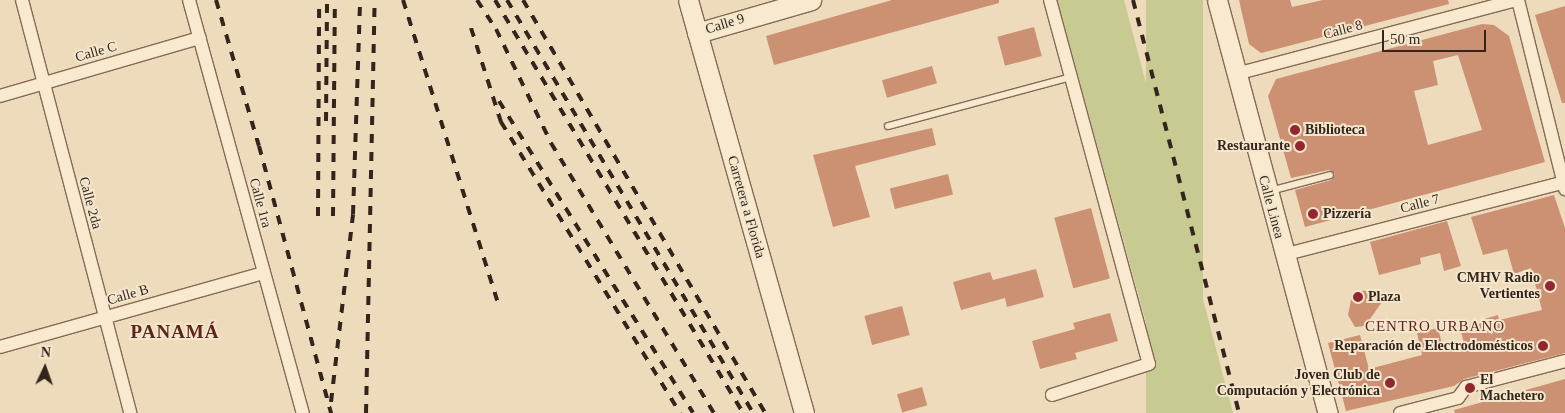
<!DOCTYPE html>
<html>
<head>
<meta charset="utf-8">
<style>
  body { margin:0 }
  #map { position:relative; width:1565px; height:413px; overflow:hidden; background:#eddbbc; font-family:Georgia,serif }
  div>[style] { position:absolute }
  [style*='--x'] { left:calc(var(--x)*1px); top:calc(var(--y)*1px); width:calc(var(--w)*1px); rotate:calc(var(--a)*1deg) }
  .green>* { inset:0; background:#c7ca91; transform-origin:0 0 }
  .building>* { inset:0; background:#cb9172; transform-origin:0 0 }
  .roads { filter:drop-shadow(1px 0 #846b56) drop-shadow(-1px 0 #846b56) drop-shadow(0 1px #846b56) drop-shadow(0 -1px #846b56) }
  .lane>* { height:6px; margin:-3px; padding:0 3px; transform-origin:3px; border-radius:3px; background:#f8e9cf }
  .street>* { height:12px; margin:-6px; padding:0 6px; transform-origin:6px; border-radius:6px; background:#f8e9cf }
  .secondary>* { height:19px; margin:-9.5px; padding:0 9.5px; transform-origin:9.5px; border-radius:9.5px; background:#f8e9cf }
  .rail>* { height:4px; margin-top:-2px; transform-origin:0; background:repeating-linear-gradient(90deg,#33251b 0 9px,transparent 0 18px) }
  .dots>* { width:14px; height:14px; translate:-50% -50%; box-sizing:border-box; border:2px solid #f4e6cc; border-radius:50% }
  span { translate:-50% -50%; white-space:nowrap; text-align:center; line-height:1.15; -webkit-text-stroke:4px #f4e6cc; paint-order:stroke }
  .street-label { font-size:14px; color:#33251b }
  .poi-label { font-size:14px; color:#33251b; font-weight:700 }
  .left { translate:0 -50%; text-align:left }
  .right { translate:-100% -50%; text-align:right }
  .neighbourhood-label { font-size:15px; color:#5f241b; letter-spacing:1px }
  .district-label { font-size:19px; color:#5f241b; font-weight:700; letter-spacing:1px }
  .north { position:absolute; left:20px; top:343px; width:50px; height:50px; -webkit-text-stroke:4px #f4e6cc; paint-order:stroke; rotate:3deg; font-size:14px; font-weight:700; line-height:20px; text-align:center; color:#33251b }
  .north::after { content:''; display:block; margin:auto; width:18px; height:22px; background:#33251b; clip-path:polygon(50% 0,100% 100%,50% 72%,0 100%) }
  .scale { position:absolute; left:1382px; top:30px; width:104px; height:22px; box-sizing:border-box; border:2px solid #33251b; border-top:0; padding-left:6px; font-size:15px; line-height:18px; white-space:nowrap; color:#33251b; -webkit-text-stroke:4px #f4e6cc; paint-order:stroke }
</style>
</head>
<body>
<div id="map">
  <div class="green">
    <i style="clip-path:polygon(1057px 0,1124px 0,1233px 413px,1171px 413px)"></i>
    <i style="left:1146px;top:0;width:57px;height:427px"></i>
  </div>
  <div class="building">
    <i style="clip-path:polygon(892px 0,999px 0,999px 3px,774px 65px,766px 36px)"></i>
    <i style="clip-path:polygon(1239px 0,1290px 0,1292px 7px,1323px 0,1448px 0,1449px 4px,1261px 53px,1249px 44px)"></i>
    <i style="clip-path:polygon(1565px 6px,1565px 103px,1562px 103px,1535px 15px)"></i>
    <i style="clip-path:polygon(evenodd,1482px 24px,1494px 25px,1509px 36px,1545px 162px,1305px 227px,1295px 190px,1331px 180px,1335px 174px,1329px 170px,1291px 178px,1268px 96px,1276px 79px,1482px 24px,1458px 55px,1482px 130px,1428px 145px,1414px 91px,1438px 85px,1433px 61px,1458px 55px)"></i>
    <i style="left:1034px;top:27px;width:30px;height:38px;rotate:75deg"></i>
    <i style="left:932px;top:66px;width:18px;height:52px;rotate:74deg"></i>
    <i style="clip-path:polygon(932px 128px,936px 145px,855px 166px,870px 217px,833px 227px,813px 155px)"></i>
    <i style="left:948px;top:174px;width:21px;height:60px;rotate:76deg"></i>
    <i style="clip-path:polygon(1554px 195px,1565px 228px,1565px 353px,1464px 379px,1454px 386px,1346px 411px,1328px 343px,1360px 335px,1369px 369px,1422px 355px,1417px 333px,1438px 328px,1444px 352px,1465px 346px,1460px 329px,1482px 323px,1481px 320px,1498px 315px,1499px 320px,1542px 310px,1531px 268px,1514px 274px,1507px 249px,1483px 255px,1471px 217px)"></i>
    <i style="left:1091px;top:208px;width:73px;height:38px;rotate:75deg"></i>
    <i style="clip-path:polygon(1447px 221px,1461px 266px,1444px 271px,1440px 253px,1420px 258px,1421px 264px,1379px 275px,1370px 242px)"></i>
    <i style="clip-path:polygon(1036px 269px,1044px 297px,1007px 307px,1005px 298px,961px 310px,953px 282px,990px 272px,993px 280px)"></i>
    <i style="clip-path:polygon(1376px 290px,1382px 302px,1365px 326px,1355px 327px,1348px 315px,1351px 300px,1361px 291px)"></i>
    <i style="left:902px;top:306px;width:30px;height:39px;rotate:75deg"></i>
    <i style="clip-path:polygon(1110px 313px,1118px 341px,1075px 353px,1077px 359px,1040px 369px,1032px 341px,1075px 329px,1073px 323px)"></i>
    <i style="clip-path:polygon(1565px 379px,1565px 413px,1455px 413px,1454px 410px)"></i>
    <i style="left:922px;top:387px;width:19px;height:26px;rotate:74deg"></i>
  </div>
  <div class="roads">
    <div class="lane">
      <i style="--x:888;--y:126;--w:189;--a:-15"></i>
      <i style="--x:1270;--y:191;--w:62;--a:-14.9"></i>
    </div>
    <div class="street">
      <i style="--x:22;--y:0;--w:427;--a:75.3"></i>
      <i style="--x:189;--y:0;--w:428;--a:74.6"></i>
      <i style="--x:1050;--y:0;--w:377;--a:74.8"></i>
      <i style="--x:1149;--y:364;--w:102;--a:162.3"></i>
      <i style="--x:1518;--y:0;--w:195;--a:76"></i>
      <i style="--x:1236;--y:74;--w:290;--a:-14.8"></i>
      <i style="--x:0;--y:96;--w:208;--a:-16.2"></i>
      <i style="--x:1283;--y:255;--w:291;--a:-14.5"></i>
      <i style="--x:0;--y:347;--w:274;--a:-15.7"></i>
      <i style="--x:1400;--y:413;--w:60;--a:-14.5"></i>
      <i style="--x:1458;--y:398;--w:14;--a:-54"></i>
      <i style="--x:1466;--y:387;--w:102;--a:-14.7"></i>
    </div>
    <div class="secondary">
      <i style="--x:688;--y:0;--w:429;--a:74.3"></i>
      <i style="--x:1217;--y:0;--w:428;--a:75"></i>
      <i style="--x:697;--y:33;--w:119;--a:-16.1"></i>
    </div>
  </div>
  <div class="rail">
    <i style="--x:216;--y:0;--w:152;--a:73.6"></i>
    <i style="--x:259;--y:146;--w:277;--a:74.9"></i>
    <i style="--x:403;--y:0;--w:318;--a:72.6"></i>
    <i style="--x:477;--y:0;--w:35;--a:57"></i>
    <i style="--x:496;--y:29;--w:127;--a:64.2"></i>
    <i style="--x:551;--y:143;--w:315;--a:58.9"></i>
    <i style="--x:495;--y:0;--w:482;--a:59"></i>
    <i style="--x:507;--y:0;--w:481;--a:59.2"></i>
    <i style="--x:523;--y:0;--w:479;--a:59.6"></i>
    <i style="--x:1133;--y:0;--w:426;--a:75.6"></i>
    <i style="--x:471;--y:28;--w:99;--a:72.3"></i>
    <i style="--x:501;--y:122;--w:342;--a:58.4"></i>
    <i style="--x:499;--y:101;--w:367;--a:58.1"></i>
    <i style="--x:326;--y:121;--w:121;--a:-89.5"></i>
    <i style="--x:318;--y:216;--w:216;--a:-89.7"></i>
    <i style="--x:333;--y:216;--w:216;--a:-89.5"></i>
    <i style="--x:331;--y:402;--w:189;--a:-83.3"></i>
    <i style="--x:353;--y:214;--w:214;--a:-88.1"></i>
    <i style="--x:366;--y:413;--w:413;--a:-88.8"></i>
  </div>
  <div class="dots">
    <i style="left:1295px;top:130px;background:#92272f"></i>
    <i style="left:1300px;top:146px;background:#92272f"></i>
    <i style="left:1313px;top:214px;background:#92272f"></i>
    <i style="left:1550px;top:286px;background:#92272f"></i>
    <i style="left:1358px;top:297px;background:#92272f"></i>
    <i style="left:1543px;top:346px;background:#92272f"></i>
    <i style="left:1390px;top:383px;background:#92272f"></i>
    <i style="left:1470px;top:388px;background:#92272f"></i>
  </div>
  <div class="street-label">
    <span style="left:725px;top:24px;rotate:-17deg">Calle 9</span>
    <span style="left:1343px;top:30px;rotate:-15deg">Calle 8</span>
    <span style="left:96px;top:52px;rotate:-16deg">Calle C</span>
    <span style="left:90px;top:203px;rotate:75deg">Calle 2da</span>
    <span style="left:260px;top:203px;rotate:75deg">Calle 1ra</span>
    <span style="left:1420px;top:204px;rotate:-15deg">Calle 7</span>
    <span style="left:746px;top:207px;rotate:74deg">Carretera a Florida</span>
    <span style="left:1271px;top:207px;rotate:75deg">Calle Linea</span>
    <span style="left:128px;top:295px;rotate:-16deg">Calle B</span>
  </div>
  <div class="poi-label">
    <span class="left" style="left:1305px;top:130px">Biblioteca</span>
    <span class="right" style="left:1290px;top:146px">Restaurante</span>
    <span class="left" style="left:1323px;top:214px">Pizzería</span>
    <span class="right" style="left:1540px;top:286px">CMHV Radio<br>Vertientes</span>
    <span class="left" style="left:1368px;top:297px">Plaza</span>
    <span class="right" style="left:1533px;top:346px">Reparación de Electrodomésticos</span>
    <span class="right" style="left:1380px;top:383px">Joven Club de<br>Computación y Electrónica</span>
    <span class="left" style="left:1480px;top:388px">El<br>Machetero</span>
  </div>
  <div class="neighbourhood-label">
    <span style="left:1435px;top:327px">CENTRO URBANO</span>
  </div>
  <div class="district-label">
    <span style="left:175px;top:332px">PANAMÁ</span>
  </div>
  <div class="north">N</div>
  <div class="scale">50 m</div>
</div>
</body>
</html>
